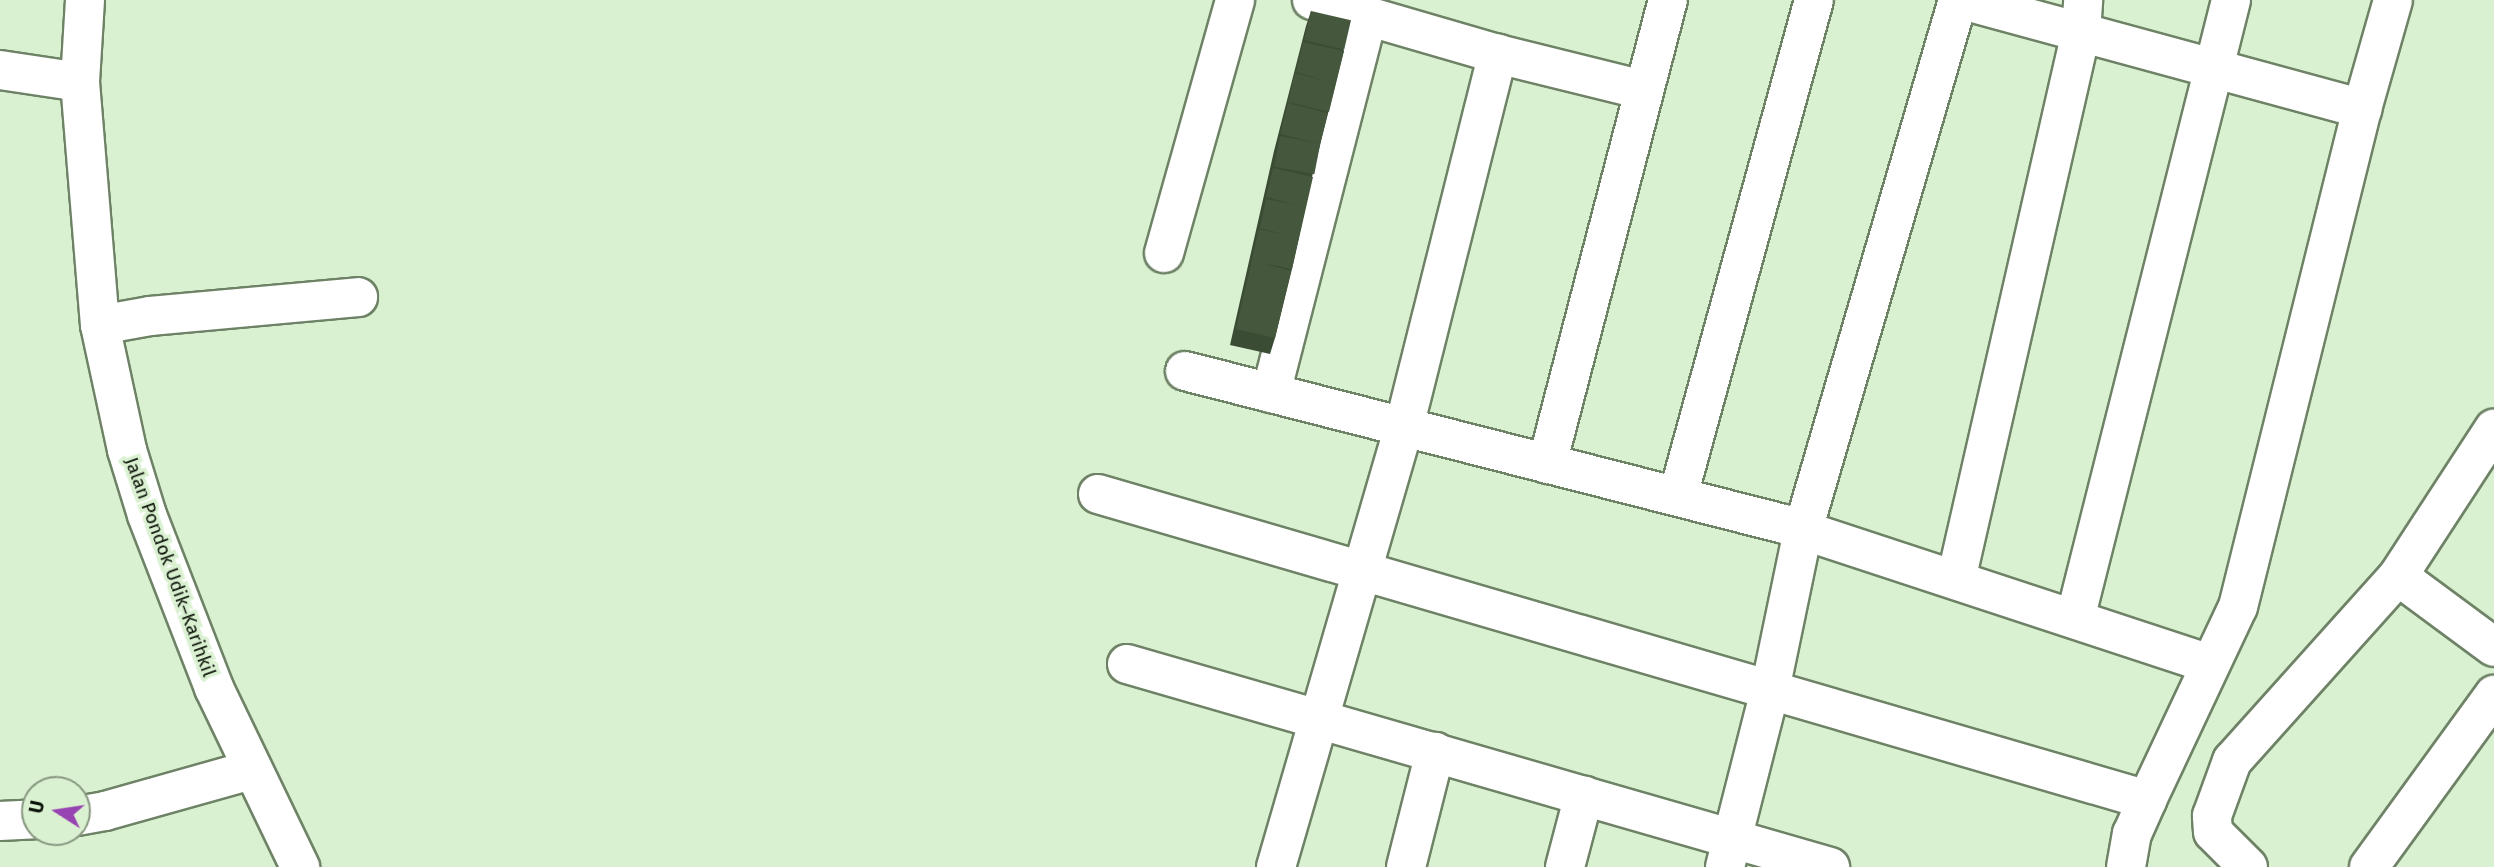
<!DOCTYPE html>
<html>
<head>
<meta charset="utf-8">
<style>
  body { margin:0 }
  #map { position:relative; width:2494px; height:867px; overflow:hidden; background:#daf1d1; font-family:"Fira Sans",sans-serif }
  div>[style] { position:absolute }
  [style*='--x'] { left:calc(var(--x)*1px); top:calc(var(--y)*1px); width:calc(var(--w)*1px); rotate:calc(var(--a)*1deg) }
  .roads { filter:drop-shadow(2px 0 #6e8266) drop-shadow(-2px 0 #6e8266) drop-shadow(0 2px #6e8266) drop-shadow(0 -2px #6e8266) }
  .street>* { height:38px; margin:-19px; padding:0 19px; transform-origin:19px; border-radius:19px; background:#fff }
  .secondary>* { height:38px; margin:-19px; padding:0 19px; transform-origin:19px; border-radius:19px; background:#fff }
  .wall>* { inset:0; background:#3b4c34 }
  .building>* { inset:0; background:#45583d; transform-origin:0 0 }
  span { translate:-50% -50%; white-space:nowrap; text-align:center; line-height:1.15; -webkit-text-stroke:7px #daf1d1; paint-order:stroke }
  .street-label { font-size:19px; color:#0c1309 }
  .north { position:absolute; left:21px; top:776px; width:70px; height:70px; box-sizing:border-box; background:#daf1d1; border:2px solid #889881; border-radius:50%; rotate:282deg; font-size:19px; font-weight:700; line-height:28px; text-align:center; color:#0c1309 }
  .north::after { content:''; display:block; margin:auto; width:24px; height:32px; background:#9744b2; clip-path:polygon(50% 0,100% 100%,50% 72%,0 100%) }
</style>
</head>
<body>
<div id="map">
  <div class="roads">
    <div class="street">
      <i style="--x:1312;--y:0;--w:194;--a:16.2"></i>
      <i style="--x:1498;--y:54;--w:150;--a:13.9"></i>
      <i style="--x:1962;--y:0;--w:415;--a:15.2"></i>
      <i style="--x:0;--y:70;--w:81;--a:8.5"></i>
      <i style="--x:1164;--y:253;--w:263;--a:-74.3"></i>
      <i style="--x:100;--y:325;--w:51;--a:-10.2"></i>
      <i style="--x:150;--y:316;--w:209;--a:-5.2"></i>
      <i style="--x:1185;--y:371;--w:618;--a:14.33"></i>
      <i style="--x:1784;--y:524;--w:447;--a:18.2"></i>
      <i style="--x:1271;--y:393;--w:389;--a:-75.6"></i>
      <i style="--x:1547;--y:464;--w:480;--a:-75.4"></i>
      <i style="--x:1098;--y:494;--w:1093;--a:16.26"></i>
      <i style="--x:1678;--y:496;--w:514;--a:-74.67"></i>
      <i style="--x:2398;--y:576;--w:119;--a:36.5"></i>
      <i style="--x:1956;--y:580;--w:562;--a:-77.15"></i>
      <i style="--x:2081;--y:32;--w:32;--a:-86"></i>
      <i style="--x:2075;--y:619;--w:638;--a:-75.85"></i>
      <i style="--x:1127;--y:664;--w:732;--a:16.11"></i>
      <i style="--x:77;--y:816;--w:28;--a:-10"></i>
      <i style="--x:105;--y:811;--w:152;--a:-15.7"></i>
      <i style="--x:0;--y:821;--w:35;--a:-3"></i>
      <i style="--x:1276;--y:867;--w:458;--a:-73.8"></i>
      <i style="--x:1404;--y:427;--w:385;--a:-75.9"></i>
      <i style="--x:1406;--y:867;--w:119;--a:-75.8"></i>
      <i style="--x:1565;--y:867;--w:74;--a:-75.2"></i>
      <i style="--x:1725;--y:867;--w:183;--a:-75.7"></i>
      <i style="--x:1770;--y:690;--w:163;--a:-78.3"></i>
      <i style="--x:1803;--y:530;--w:552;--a:-73.7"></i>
      <i style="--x:2126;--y:867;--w:34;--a:-80"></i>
      <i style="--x:2132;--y:834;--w:37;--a:-66"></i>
      <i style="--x:2147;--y:800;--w:213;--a:-64.8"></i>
      <i style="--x:2238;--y:607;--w:513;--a:-76.02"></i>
      <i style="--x:2362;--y:109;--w:113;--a:-74.1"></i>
      <i style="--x:2248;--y:867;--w:49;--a:-135"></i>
      <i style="--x:2213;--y:832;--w:16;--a:-94"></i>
      <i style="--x:2212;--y:816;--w:59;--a:-70"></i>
      <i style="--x:2232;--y:761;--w:249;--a:-48.1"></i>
      <i style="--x:2398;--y:576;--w:176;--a:-56.9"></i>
      <i style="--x:2369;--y:867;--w:213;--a:-54"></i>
    </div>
    <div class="secondary">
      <i style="--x:85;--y:0;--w:82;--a:93.5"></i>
      <i style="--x:80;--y:82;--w:244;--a:85.3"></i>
      <i style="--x:100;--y:325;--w:128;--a:77.8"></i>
      <i style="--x:127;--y:450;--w:68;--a:72.9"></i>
      <i style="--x:147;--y:515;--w:186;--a:68.8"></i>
      <i style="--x:214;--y:688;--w:199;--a:64.3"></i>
    </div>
  </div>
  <div class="wall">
    <i style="clip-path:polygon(1311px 11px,1344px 50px,1312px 177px,1292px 269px,1275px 338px,1270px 354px,1230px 345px,1274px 151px,1306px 26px)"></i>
  </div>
  <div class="building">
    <i style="left:1311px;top:11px;width:41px;height:30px;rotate:13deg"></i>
    <i style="clip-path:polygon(1303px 42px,1344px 51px,1329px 112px,1288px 102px,1295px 73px,1326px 81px,1296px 72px)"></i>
    <i style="left:1288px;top:103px;width:41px;height:32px;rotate:14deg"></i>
    <i style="left:1280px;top:136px;width:41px;height:31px;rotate:11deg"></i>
    <i style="clip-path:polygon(1273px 168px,1313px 177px,1292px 269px,1262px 263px,1291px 271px,1275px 338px,1236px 329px,1259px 229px,1290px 236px,1260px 228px,1266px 199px,1296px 205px,1266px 197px)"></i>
  </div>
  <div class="street-label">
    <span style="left:170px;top:567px;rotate:70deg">Jalan Pondok Udik–Karihkil</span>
  </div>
  <div class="north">U</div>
</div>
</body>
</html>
